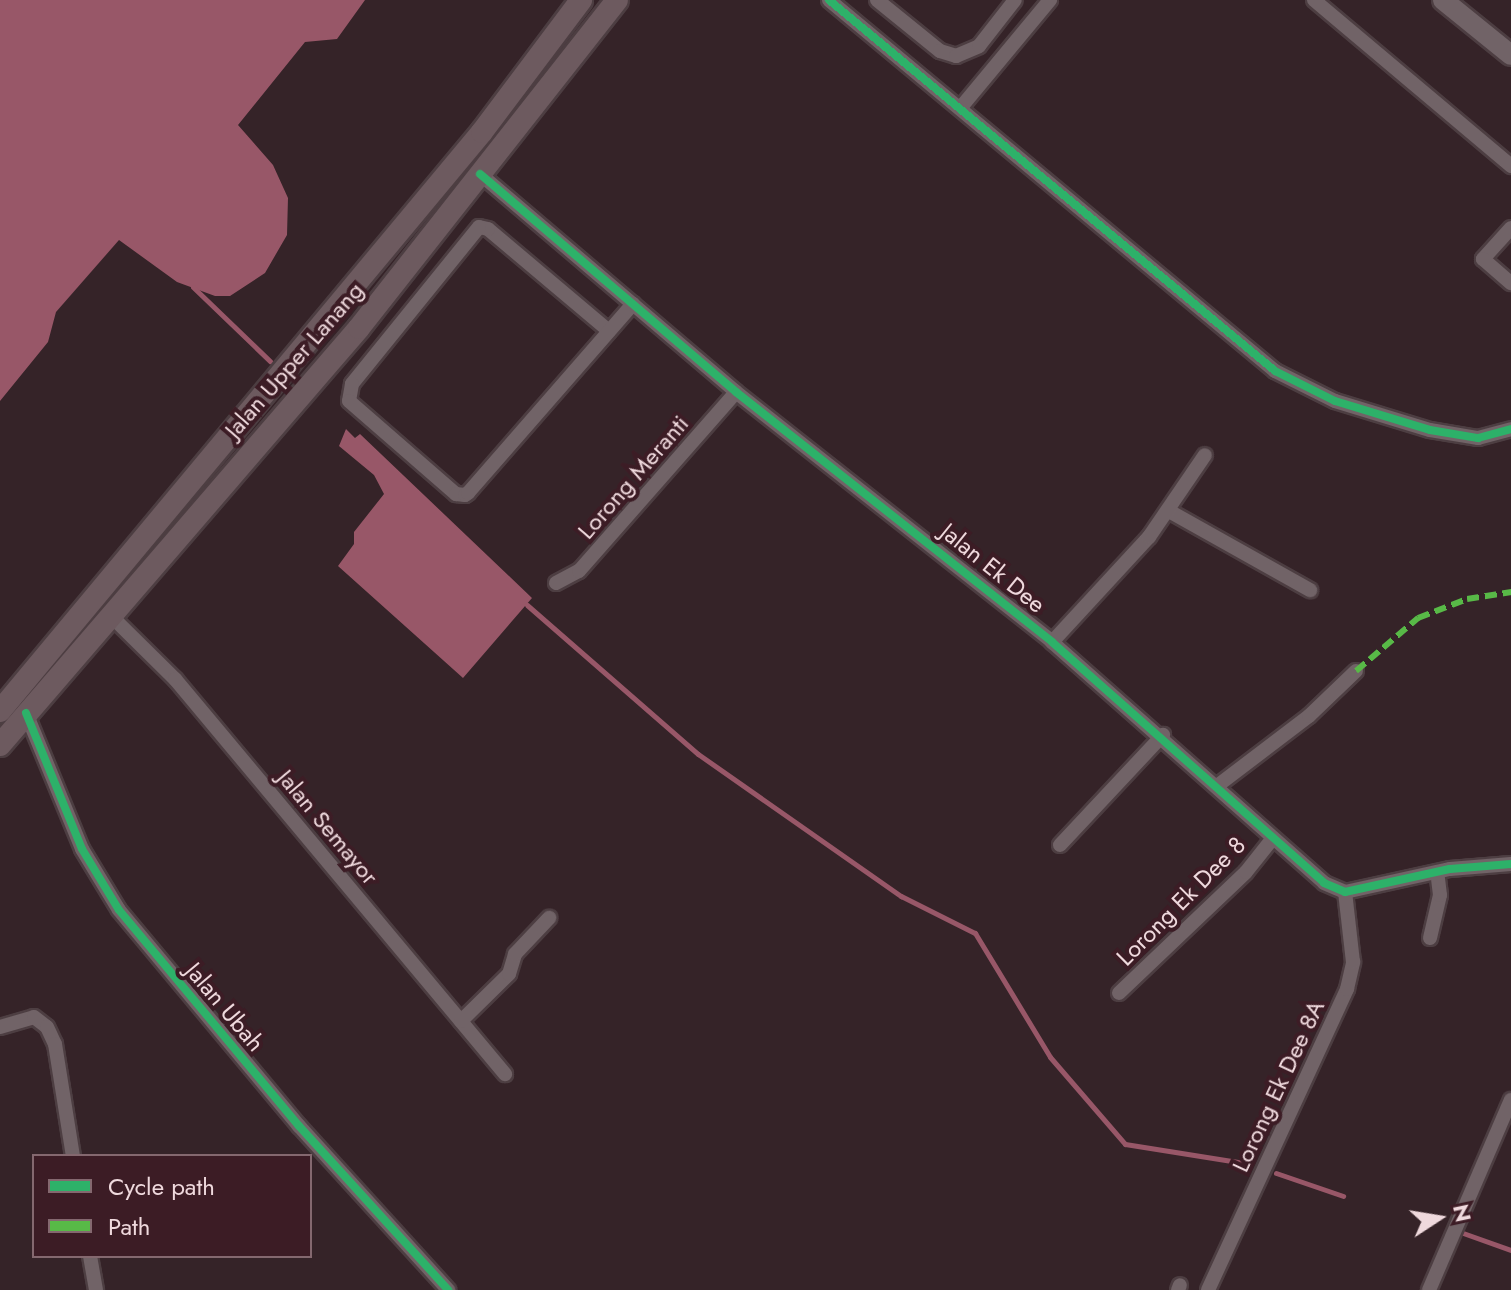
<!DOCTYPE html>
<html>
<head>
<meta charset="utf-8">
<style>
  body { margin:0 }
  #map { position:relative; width:1511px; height:1290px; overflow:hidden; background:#352328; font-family:Jost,sans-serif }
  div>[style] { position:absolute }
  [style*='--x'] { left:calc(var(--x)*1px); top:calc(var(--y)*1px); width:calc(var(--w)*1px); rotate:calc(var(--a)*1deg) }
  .water>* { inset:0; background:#985768 }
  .stream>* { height:5px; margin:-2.5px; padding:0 2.5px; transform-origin:2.5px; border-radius:2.5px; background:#985768 }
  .roads { filter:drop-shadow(2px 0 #4d3e42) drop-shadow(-2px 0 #4d3e42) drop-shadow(0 2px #4d3e42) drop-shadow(0 -2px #4d3e42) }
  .street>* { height:14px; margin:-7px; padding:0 7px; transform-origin:7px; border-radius:7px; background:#716367 }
  .secondary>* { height:20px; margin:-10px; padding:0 10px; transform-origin:10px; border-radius:10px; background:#716367 }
  .primary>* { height:22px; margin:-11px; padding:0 11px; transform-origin:11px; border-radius:11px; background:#6d5a5f }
  .quiet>* { height:6px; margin-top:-3px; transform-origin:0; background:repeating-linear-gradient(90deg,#58b947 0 12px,transparent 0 18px) }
  .cycleway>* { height:8px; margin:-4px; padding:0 4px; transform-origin:4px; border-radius:4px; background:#2db169 }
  span { translate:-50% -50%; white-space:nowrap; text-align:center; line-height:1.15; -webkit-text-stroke:8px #3c1c25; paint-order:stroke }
  .street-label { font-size:24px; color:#efd9dd }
  .legend { position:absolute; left:32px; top:1154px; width:280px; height:104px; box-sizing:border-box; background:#3c1c25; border:2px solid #84686f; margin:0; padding:10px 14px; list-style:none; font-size:24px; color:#efd9dd }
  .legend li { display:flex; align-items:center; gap:16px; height:40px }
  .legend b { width:40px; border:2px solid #84686f }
  .north { position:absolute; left:1399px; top:1178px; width:80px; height:80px; -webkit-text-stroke:6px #3c1c25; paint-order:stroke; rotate:78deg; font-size:22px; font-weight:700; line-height:32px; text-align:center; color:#efd9dd }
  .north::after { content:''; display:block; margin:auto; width:28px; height:36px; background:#efd9dd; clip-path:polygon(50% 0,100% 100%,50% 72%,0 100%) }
</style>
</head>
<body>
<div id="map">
  <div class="water">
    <i style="clip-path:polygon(0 0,365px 0,337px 39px,305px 42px,238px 125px,273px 165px,288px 198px,287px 235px,265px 273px,230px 296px,215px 296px,177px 282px,119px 240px,56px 312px,48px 342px,0 401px)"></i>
    <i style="clip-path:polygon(346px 429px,355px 438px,360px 434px,532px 598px,463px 678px,338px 566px,354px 544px,354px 532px,384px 494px,374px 475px,339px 446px)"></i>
  </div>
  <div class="stream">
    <i style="--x:193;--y:287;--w:107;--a:43.9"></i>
    <i style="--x:527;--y:605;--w:227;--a:41.1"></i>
    <i style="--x:698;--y:754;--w:248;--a:35"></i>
    <i style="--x:901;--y:896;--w:83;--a:26.6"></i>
    <i style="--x:975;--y:933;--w:145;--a:58.8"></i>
    <i style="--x:1050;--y:1057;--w:115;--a:49.2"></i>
    <i style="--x:1125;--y:1144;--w:127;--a:9.1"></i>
    <i style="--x:1276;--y:1173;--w:71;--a:18.9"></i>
    <i style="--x:1463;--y:1233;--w:51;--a:19.5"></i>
  </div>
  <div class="roads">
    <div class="street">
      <i style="--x:829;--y:0;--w:580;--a:39.75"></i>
      <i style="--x:1275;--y:371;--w:67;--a:26.6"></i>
      <i style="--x:1335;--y:401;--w:99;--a:17"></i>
      <i style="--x:1430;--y:430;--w:49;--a:9.5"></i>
      <i style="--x:1478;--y:438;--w:34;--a:-15"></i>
      <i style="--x:877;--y:0;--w:81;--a:39"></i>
      <i style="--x:940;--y:51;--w:17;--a:17"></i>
      <i style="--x:956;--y:56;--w:25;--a:-23"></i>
      <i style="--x:979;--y:46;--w:58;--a:-52"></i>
      <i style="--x:1314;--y:0;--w:258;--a:40.1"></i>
      <i style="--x:962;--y:106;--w:138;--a:-50.3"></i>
      <i style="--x:480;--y:174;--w:336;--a:40.4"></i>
      <i style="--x:736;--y:392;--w:403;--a:38.3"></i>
      <i style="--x:1052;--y:642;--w:363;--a:41.5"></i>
      <i style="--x:1324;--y:883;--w:23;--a:23"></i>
      <i style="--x:1345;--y:892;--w:107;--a:-12.4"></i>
      <i style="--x:1450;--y:869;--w:61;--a:-4.7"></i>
      <i style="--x:1511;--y:228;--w:42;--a:132.1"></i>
      <i style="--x:1483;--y:259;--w:37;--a:41"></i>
      <i style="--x:609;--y:331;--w:158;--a:-139.9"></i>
      <i style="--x:488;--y:229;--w:9;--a:-167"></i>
      <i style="--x:479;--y:227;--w:202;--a:129"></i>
      <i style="--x:352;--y:384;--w:17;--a:100"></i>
      <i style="--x:349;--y:401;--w:142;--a:41"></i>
      <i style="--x:456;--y:494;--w:9;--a:6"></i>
      <i style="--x:465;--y:495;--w:4;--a:-34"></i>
      <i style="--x:468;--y:493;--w:251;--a:-48.9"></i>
      <i style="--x:1169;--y:511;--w:162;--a:29.3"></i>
      <i style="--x:556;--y:583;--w:26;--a:-28"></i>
      <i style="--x:579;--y:571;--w:238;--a:-48.7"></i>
      <i style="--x:109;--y:614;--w:93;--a:44.6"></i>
      <i style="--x:175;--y:679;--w:515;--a:50.12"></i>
      <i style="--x:1052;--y:642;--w:143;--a:-47.3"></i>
      <i style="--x:1149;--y:537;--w:99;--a:-55.7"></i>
      <i style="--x:26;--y:713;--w:147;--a:67.6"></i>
      <i style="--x:82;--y:849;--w:71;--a:58.8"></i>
      <i style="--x:119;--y:910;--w:281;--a:50.2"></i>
      <i style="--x:299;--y:1126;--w:222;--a:47.7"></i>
      <i style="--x:1217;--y:786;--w:116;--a:-37.3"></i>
      <i style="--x:1309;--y:716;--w:65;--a:-43.8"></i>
      <i style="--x:1060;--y:845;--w:151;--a:-46.9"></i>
      <i style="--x:1430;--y:938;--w:44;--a:-76.9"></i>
      <i style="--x:1440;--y:895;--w:23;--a:-97"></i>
      <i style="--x:1119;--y:993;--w:175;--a:-43.6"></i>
      <i style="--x:1246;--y:872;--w:43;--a:-51.5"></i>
      <i style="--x:461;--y:1021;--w:67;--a:-44.4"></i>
      <i style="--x:509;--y:974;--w:21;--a:-73"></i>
      <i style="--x:515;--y:954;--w:50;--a:-46.6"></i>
      <i style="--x:0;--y:1027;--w:35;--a:-16"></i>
      <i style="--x:34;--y:1017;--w:16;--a:38"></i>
      <i style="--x:47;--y:1027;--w:19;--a:65"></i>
      <i style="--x:55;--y:1044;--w:113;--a:80.9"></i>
      <i style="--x:90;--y:1256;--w:35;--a:80"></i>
      <i style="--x:1178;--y:1290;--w:5;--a:-68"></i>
      <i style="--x:1208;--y:1290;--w:332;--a:-65.2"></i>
      <i style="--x:1347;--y:989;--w:28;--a:-77"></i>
      <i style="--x:1353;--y:962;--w:70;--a:-96.5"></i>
      <i style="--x:1429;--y:1290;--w:207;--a:-66.7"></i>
    </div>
    <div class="secondary">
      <i style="--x:1443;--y:0;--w:87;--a:39"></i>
    </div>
    <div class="primary">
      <i style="--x:0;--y:711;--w:753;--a:-50.22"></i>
      <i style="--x:482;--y:132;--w:165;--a:-53.1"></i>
      <i style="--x:0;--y:745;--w:550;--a:-49.27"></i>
      <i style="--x:359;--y:328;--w:417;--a:-51.8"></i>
    </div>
  </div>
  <div class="quiet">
    <i style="--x:1356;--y:671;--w:82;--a:-40.5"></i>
    <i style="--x:1418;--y:618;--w:53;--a:-21.2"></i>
    <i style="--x:1467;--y:599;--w:45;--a:-9"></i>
  </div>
  <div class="cycleway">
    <i style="--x:829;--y:0;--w:580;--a:39.75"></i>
    <i style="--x:1275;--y:371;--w:67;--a:26.6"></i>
    <i style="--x:1335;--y:401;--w:99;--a:17"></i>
    <i style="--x:1430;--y:430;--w:49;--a:9.5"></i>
    <i style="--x:1478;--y:438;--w:34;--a:-15"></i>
    <i style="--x:480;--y:174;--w:336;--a:40.4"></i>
    <i style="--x:736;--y:392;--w:403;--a:38.3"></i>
    <i style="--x:1052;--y:642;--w:363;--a:41.5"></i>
    <i style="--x:1324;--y:883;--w:23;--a:23"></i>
    <i style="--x:1345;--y:892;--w:107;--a:-12.4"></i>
    <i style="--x:1450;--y:869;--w:61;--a:-4.7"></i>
    <i style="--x:26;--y:713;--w:147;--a:67.6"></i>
    <i style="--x:82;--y:849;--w:71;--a:58.8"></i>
    <i style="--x:119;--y:910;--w:281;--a:50.2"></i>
    <i style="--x:299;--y:1126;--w:222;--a:47.7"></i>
  </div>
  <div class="street-label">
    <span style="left:294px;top:360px;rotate:-49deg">Jalan Upper Lanang</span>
    <span style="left:633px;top:477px;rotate:-49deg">Lorong Meranti</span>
    <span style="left:993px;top:568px;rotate:39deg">Jalan Ek Dee</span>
    <span style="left:328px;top:827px;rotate:50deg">Jalan Semayor</span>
    <span style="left:1181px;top:901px;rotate:-45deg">Lorong Ek Dee 8</span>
    <span style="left:225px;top:1007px;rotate:50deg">Jalan Ubah</span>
    <span style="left:1278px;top:1086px;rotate:-65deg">Lorong Ek Dee 8A</span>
  </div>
  <ul class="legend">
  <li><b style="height:10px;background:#2db169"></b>Cycle path</li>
  <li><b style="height:10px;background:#58b947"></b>Path</li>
  </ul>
  <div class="north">N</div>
</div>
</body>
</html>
